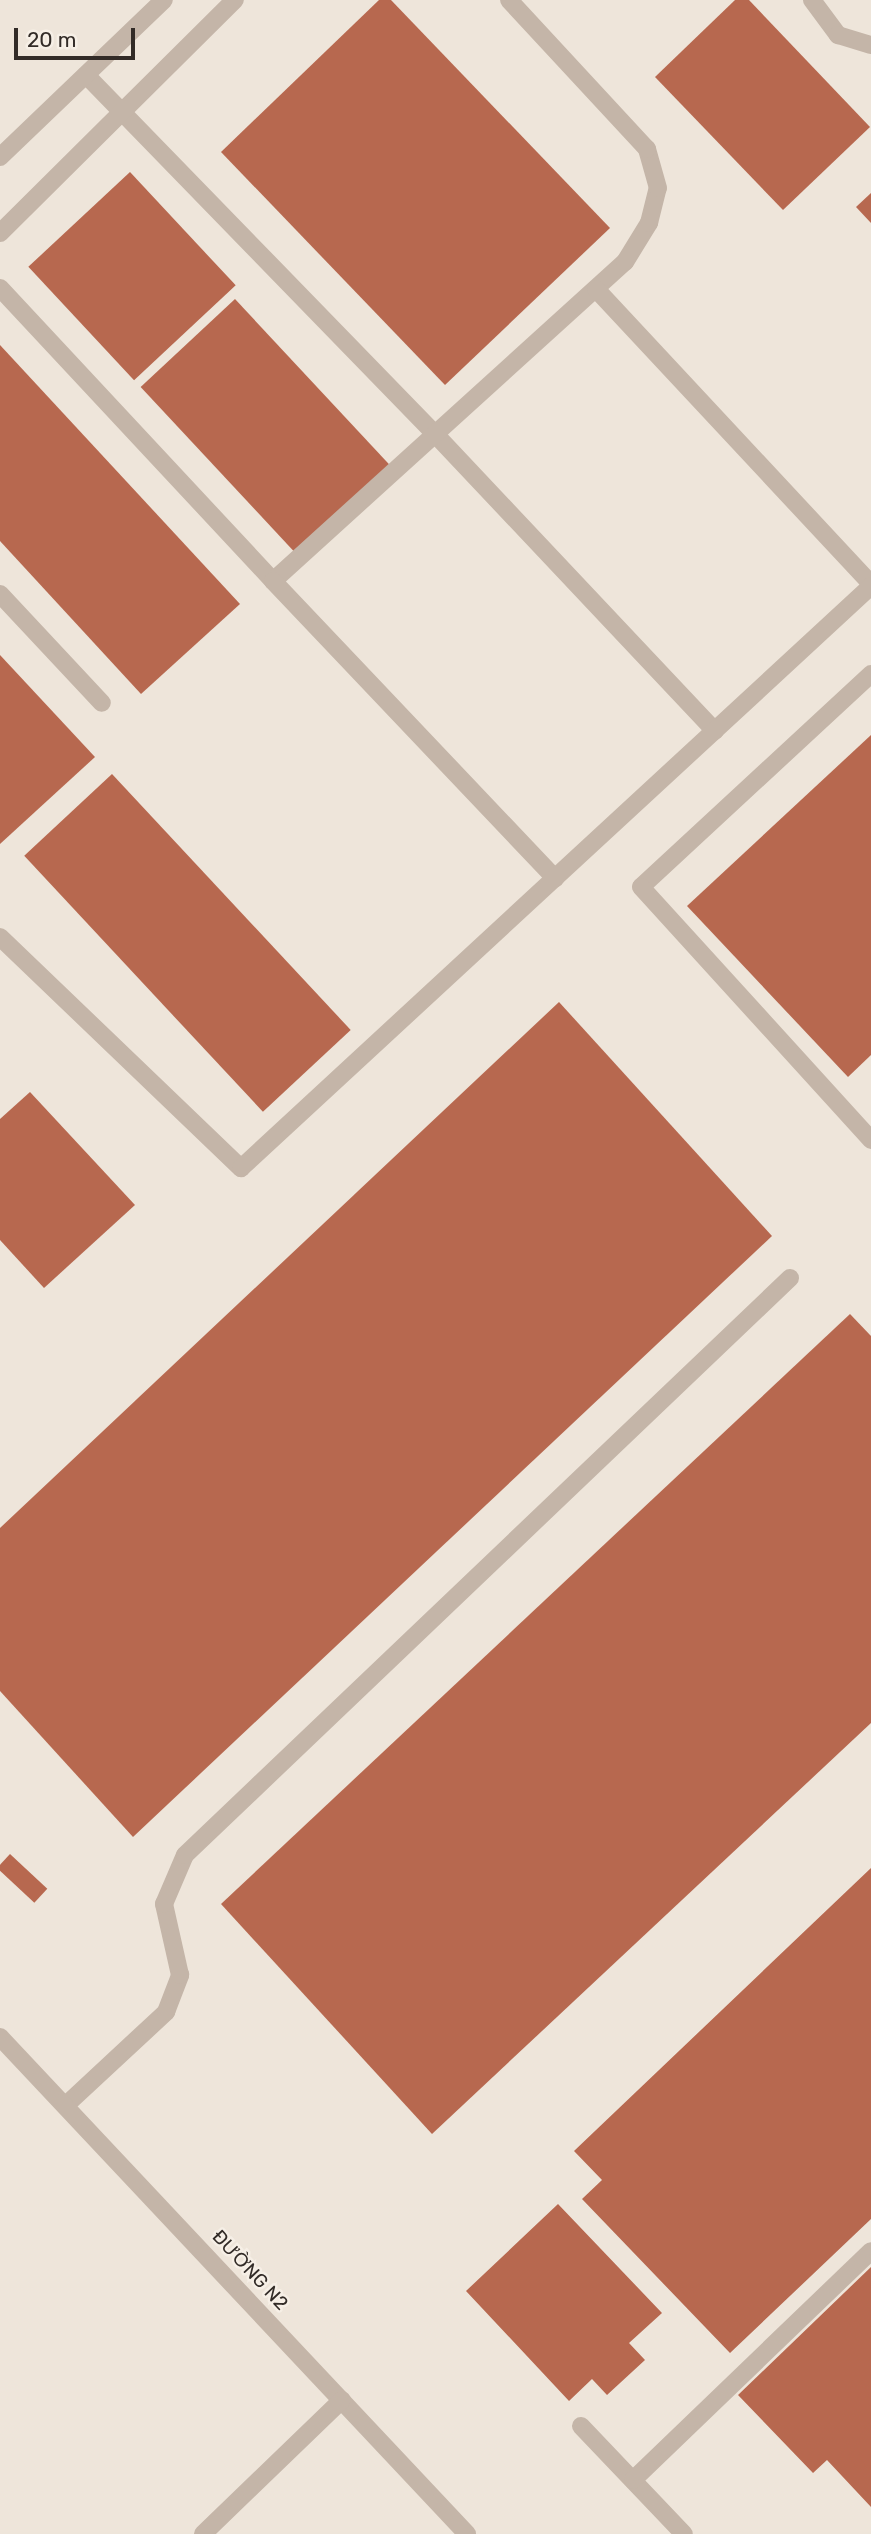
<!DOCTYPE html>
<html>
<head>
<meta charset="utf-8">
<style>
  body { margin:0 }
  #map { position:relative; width:871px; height:2534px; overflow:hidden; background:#eee5da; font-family:Rubik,sans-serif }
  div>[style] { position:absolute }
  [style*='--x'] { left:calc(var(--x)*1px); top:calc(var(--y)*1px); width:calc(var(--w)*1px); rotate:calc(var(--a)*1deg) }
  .building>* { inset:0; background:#b7684f; transform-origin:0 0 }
  .lane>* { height:18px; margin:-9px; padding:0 9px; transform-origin:9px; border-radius:9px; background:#c4b5a8 }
  .street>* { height:18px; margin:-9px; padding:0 9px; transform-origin:9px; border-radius:9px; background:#c4b5a8 }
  span { translate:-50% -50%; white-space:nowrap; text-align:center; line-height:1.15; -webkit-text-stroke:5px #f6efe6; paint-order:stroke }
  .street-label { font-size:19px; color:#322b27 }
  .scale { position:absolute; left:14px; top:28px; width:121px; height:32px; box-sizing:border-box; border:4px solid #322b27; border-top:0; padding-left:9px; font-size:21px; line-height:24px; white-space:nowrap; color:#322b27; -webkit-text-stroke:5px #f6efe6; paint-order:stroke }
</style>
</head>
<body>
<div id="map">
  <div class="building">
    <i style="clip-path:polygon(379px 0,391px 0,610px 228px,445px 385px,221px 152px)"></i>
    <i style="clip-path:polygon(735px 0,749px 0,870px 127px,783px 210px,655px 77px)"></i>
    <i style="left:130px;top:172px;width:155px;height:139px;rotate:47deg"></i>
    <i style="clip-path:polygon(871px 193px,871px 223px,856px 207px)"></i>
    <i style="left:235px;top:299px;width:231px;height:129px;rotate:47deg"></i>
    <i style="clip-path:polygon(0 345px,240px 604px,141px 694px,0 541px)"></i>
    <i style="clip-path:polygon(0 655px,95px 757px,0 844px)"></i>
    <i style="clip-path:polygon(871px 735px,871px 1055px,848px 1077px,687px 906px)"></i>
    <i style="left:112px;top:774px;width:350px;height:120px;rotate:47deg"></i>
    <i style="clip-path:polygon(559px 1002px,772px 1236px,133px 1837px,0 1691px,0 1528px)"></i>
    <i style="clip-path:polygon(30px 1092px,135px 1205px,44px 1288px,0 1240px,0 1119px)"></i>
    <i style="clip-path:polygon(850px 1314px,871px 1336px,871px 1723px,432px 2134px,221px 1904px)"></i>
    <i style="left:10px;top:1854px;width:51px;height:19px;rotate:43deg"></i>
    <i style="clip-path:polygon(871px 1868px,871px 2219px,730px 2353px,582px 2199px,602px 2180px,574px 2151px)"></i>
    <i style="clip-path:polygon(558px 2204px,662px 2313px,629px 2343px,645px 2360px,607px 2395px,592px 2379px,569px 2401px,466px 2291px)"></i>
    <i style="clip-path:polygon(871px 2267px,871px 2507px,827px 2460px,813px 2473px,738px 2395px)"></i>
  </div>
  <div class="lane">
    <i style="--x:812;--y:0;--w:44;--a:53.4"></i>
    <i style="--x:838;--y:35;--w:34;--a:17"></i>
    <i style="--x:86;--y:75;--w:501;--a:45.81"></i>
    <i style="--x:435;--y:434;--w:408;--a:46.7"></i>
    <i style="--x:0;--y:157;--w:227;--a:-43.8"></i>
    <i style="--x:0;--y:233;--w:331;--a:-44.8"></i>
    <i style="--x:0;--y:288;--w:400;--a:47"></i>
    <i style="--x:273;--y:581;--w:475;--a:-42.2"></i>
    <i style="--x:625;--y:262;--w:46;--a:-58.4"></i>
    <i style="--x:649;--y:223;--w:36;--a:-76"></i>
    <i style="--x:658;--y:188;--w:41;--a:-105.8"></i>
    <i style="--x:647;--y:149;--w:203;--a:-132.8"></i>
    <i style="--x:596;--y:289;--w:403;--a:47"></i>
    <i style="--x:273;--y:581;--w:410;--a:46.5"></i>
    <i style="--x:0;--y:594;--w:149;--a:46.9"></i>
    <i style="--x:871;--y:674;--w:313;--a:137.2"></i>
    <i style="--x:641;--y:887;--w:342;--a:47.7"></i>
    <i style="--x:0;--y:937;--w:334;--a:43.8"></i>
    <i style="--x:241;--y:1168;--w:858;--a:-42.73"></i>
    <i style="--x:66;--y:2105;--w:137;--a:-42.9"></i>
    <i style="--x:166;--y:2012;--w:40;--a:-69"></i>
    <i style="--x:180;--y:1975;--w:73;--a:-102.7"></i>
    <i style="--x:164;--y:1904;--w:53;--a:-66.8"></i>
    <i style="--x:185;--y:1855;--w:836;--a:-43.64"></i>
    <i style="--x:581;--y:2426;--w:149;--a:46.4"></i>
    <i style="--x:633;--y:2480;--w:330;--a:-43.9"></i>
  </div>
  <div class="street">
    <i style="--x:0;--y:2037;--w:682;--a:46.78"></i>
    <i style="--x:203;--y:2534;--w:193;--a:-44"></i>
  </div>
  <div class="street-label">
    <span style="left:250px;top:2270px;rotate:47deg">ĐƯỜNG N2</span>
  </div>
  <div class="scale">20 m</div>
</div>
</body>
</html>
